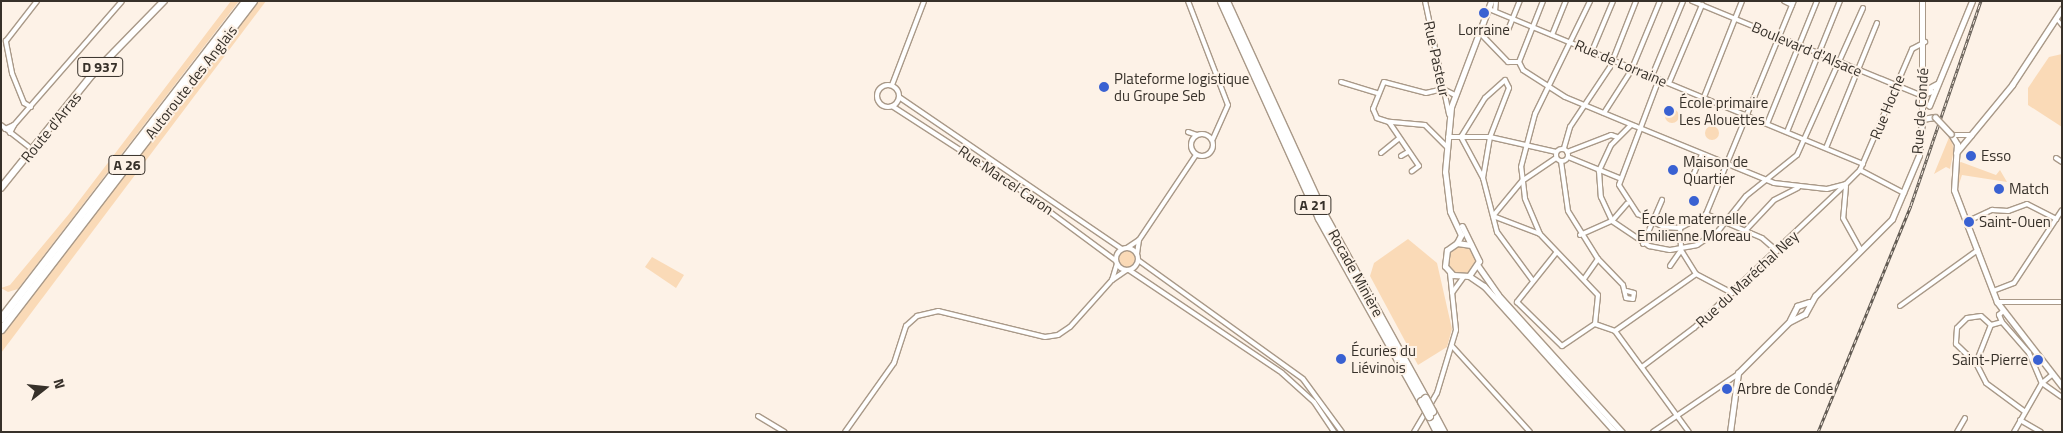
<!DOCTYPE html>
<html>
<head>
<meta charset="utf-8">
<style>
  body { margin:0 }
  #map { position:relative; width:2063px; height:433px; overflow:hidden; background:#fdf2e7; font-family:"Titillium Web",sans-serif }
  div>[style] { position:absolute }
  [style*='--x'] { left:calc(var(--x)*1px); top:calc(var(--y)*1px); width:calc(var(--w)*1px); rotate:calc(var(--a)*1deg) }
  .green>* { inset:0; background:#fadab7 }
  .round { border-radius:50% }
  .roads { filter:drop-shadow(1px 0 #a99988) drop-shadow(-1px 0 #a99988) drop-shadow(0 1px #a99988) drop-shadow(0 -1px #a99988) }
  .pedestrian>* { height:2.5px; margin:-1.25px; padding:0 1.25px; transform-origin:1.25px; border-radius:1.25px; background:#fff }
  .minor>* { height:4px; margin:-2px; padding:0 2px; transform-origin:2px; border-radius:2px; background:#fff }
  .minor>.ring { margin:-2px; padding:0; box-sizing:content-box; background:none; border:4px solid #fff; border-radius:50% }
  .tertiary>* { height:4.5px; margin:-2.25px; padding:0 2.25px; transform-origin:2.25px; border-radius:2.25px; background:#fff }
  .secondary>* { height:5px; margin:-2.5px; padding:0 2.5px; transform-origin:2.5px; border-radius:2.5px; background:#fff }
  .primary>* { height:5.5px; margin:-2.75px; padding:0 2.75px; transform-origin:2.75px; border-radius:2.75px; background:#fff }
  .motorway>* { height:7px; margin:-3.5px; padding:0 3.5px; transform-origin:3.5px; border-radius:3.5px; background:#fff }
  .rail>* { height:3px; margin-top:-1.5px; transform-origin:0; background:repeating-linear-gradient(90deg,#fdf2e7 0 4px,#635c54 0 8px); box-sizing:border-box; border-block:1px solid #635c54 }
  .bridges { filter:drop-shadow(1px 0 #a99988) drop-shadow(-1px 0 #a99988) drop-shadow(0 1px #a99988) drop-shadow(0 -1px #a99988) }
  .secondary-bridge>* { height:5px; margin:-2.5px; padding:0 2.5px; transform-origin:2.5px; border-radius:2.5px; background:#fff }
  .motorway-bridge>* { height:7px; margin:-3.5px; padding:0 3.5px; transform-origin:3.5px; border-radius:3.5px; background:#fff }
  .dots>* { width:14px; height:14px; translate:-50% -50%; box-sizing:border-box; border:2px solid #fdf2e7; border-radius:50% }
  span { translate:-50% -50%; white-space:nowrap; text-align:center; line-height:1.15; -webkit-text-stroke:4px #fdf2e7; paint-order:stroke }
  .shield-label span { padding:1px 4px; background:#fdf2e7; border:1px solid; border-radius:4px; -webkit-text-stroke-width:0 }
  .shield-label { font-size:14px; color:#37312a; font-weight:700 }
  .poi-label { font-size:15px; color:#37312a }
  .left { translate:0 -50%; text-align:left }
  .right { translate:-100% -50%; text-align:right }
  .street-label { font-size:15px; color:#37312a }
  .frame { position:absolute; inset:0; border:2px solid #37312a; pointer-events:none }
  .north { position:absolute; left:20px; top:363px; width:50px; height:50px; -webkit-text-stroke:4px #fdf2e7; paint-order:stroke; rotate:74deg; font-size:14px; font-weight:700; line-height:20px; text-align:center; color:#37312a }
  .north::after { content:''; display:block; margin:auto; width:18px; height:22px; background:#37312a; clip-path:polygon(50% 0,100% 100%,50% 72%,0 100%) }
</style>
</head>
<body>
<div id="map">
  <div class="green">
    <i style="clip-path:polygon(231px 1px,239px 1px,18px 289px,8px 292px,1px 288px,10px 285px,69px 214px)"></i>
    <i style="clip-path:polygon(258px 1px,266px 1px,1px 353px,1px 335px)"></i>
    <i style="clip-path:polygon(2062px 54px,2062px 127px,2028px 105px,2028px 88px,2049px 57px)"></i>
    <i class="round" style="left:1665px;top:109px;width:14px;height:14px"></i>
    <i class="round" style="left:1705px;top:126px;width:14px;height:14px"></i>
    <i style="clip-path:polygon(1950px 135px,1954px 150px,1950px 169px,1946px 167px,1934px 174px)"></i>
    <i style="clip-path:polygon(1961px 162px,1996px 175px,2000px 170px,2007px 182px,1962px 175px,1958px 187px,1956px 164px)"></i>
    <i style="clip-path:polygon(1408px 239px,1437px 263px,1452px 329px,1447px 347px,1418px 365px,1370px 276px,1374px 263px)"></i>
    <i class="round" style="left:1448px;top:246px;width:28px;height:28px"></i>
    <i class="round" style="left:1117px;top:250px;width:18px;height:18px"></i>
    <i style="clip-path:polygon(652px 257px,684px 275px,676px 288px,645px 267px)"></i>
  </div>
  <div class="roads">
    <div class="pedestrian">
      <i style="--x:2057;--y:19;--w:8;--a:50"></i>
    </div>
    <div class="minor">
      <i style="--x:1188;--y:1;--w:111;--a:69"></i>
      <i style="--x:1228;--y:105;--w:37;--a:114"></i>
      <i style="--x:1425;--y:1;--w:116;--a:78"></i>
      <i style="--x:1692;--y:1;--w:250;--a:22.4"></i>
      <i style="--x:1923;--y:96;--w:10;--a:-24"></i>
      <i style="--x:1784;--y:1;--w:9;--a:27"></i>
      <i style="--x:1489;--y:9;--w:405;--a:22.5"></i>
      <i style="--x:1495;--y:11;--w:10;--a:-84"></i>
      <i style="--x:1508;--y:30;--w:31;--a:-68"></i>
      <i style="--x:1481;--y:34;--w:39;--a:46"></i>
      <i style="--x:1508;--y:62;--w:11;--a:0"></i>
      <i style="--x:1552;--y:35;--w:37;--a:-68"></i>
      <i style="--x:1592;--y:51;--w:54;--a:-67.2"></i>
      <i style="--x:1519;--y:62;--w:9;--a:63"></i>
      <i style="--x:1523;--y:70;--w:50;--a:32.7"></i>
      <i style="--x:1565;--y:97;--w:76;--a:22.5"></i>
      <i style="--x:1635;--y:126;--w:150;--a:22.3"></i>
      <i style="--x:1774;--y:183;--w:53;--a:6.5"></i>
      <i style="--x:1827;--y:189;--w:20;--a:-15"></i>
      <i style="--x:1846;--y:184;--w:20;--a:-45"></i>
      <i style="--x:1860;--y:170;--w:132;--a:-66.7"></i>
      <i style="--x:1912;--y:49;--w:15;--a:-28"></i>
      <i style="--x:1519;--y:62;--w:66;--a:-68.5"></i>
      <i style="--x:1652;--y:76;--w:81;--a:-67.5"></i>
      <i style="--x:1659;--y:79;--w:113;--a:110.7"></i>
      <i style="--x:1619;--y:185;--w:35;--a:57"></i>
      <i style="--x:1638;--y:214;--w:28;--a:27"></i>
      <i style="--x:1663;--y:227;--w:17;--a:3"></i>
      <i style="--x:1680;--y:228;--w:30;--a:-28"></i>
      <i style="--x:1706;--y:214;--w:230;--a:-67.6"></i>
      <i style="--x:1341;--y:82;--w:38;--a:17"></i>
      <i style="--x:1669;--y:83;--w:85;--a:-67.1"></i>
      <i class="ring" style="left:877px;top:85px;width:18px;height:18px"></i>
      <i style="--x:892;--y:85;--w:90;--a:-69.1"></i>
      <i style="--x:899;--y:97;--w:270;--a:34.3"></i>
      <i style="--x:1704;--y:97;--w:103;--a:-68.4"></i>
      <i style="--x:892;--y:106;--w:138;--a:32.9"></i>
      <i style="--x:1008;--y:181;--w:134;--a:36.5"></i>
      <i style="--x:31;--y:107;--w:8;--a:-150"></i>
      <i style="--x:24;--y:103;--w:32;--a:-112"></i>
      <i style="--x:12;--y:73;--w:33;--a:-101"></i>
      <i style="--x:6;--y:41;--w:51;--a:-52.2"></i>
      <i style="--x:1604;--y:113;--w:50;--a:-57.3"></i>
      <i style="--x:1631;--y:71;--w:76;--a:-67.5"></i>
      <i style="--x:1389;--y:122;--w:53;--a:55.7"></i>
      <i style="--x:1419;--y:166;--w:9;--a:144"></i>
      <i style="--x:1767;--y:124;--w:133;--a:-67.9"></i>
      <i style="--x:1;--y:125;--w:39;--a:38"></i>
      <i style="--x:14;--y:125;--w:164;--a:-48.9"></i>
      <i style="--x:1631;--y:125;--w:28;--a:135"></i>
      <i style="--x:1611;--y:145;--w:29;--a:115"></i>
      <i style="--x:1599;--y:171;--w:26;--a:86"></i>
      <i style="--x:1601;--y:197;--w:26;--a:65"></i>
      <i style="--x:1612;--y:221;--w:45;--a:34"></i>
      <i style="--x:1649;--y:246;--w:21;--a:11"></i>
      <i style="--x:1670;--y:250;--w:27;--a:-10"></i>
      <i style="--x:1697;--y:245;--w:27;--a:-34"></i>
      <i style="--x:1719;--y:230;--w:43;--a:-51.5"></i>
      <i style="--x:1746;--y:196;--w:65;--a:-38.8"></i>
      <i style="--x:1797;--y:155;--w:161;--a:-65.8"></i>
      <i style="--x:5;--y:129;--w:10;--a:-24"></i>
      <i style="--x:14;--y:125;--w:9;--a:117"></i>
      <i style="--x:1188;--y:132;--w:9;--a:18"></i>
      <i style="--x:1787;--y:132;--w:141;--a:-68"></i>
      <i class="ring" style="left:1191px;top:134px;width:18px;height:18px"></i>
      <i style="--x:1448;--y:137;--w:42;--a:0"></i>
      <i style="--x:1490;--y:137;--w:68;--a:12.8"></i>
      <i style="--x:1447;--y:147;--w:31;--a:-135"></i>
      <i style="--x:1425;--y:125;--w:36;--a:-175"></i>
      <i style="--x:1389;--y:122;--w:13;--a:-162"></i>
      <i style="--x:1377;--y:118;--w:10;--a:-114"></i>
      <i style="--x:1373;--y:109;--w:29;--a:-68"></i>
      <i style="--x:1384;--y:82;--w:43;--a:14.7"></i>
      <i style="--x:1426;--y:93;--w:17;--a:-13"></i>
      <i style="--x:1443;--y:89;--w:13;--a:27"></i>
      <i style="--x:1564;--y:148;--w:22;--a:-74"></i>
      <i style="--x:1570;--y:127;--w:72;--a:-56.3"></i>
      <i style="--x:1610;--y:67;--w:71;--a:-68.5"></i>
      <i style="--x:1826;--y:148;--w:135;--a:-67.8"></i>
      <i class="ring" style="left:1556px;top:149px;width:8px;height:8px"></i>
      <i style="--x:1567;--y:152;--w:47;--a:-21.1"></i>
      <i style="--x:1611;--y:135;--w:6;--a:18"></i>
      <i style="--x:1381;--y:153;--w:22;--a:-39"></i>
      <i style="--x:1401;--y:156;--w:8;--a:-30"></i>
      <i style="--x:1568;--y:157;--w:55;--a:22.4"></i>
      <i style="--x:2056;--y:158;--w:7;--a:34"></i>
      <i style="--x:1561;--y:161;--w:50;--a:82"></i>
      <i style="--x:1568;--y:211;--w:57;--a:58"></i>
      <i style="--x:1598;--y:259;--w:24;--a:125"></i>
      <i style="--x:1860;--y:170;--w:50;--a:27.6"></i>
      <i style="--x:1483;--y:178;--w:47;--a:-118.2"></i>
      <i style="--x:1461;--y:137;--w:46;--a:-58.4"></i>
      <i style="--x:1485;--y:98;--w:27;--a:-42"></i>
      <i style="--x:1505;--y:80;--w:9;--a:63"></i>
      <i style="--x:1509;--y:88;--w:53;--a:111.2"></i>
      <i style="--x:1490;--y:137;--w:42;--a:99.7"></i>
      <i style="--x:1483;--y:178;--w:56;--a:75.5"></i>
      <i style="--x:1497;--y:232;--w:61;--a:53.7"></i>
      <i style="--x:1692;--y:178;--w:26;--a:-67"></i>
      <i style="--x:1846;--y:186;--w:32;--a:95"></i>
      <i style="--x:1843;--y:218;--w:37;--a:61"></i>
      <i style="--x:1706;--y:214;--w:61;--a:23.2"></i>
      <i style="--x:1762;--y:238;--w:20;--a:41"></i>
      <i style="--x:1966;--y:222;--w:29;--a:-25"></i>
      <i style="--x:1992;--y:210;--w:16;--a:4"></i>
      <i style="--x:2008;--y:211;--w:20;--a:-20"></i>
      <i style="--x:2027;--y:204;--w:33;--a:27"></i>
      <i style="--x:1680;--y:228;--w:22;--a:87"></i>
      <i style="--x:1681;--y:250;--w:28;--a:58"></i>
      <i style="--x:1696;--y:274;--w:41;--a:27.8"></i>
      <i style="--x:1745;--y:231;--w:42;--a:-46.9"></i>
      <i style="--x:1774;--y:200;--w:27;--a:-27"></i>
      <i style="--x:1540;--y:234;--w:50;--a:-159"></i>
      <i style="--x:1493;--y:216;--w:45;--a:-50.4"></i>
      <i style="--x:1522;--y:181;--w:41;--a:-34.1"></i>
      <i style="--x:1580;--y:235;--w:35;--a:-24"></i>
      <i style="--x:1612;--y:221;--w:23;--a:-49"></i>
      <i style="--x:1643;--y:244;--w:48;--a:-66.6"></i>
      <i class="ring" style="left:1116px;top:248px;width:18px;height:18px"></i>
      <i style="--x:1127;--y:248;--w:14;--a:-34"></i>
      <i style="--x:1139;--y:240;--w:102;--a:-56.2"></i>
      <i style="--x:1556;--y:253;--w:63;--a:128.5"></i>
      <i style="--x:1517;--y:302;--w:63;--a:44.4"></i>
      <i style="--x:1562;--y:346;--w:40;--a:-34"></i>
      <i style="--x:1595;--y:324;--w:29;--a:-84"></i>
      <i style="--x:1598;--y:295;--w:84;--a:-133.6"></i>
      <i style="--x:1540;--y:234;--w:39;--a:-113"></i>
      <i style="--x:1525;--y:198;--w:31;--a:-97"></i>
      <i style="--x:1521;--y:167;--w:55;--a:-75.2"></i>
      <i style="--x:1535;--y:114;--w:126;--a:-64"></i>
      <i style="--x:1137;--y:254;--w:14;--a:-82"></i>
      <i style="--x:1598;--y:259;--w:36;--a:46"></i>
      <i style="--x:1623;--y:285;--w:13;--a:77"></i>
      <i style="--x:1626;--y:298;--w:7;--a:8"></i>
      <i style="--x:1633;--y:299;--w:6;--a:-81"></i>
      <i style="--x:1634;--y:293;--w:7;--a:-164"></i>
      <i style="--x:1138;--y:260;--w:203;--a:35.8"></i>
      <i style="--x:1303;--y:379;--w:66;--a:53.7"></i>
      <i style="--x:1670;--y:266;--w:19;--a:-55"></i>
      <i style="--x:1129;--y:270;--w:184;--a:33.9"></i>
      <i style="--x:1282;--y:373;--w:43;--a:42.2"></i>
      <i style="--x:1314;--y:402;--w:36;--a:56"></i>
      <i style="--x:1112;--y:280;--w:17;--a:-73"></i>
      <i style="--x:1993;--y:291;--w:22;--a:-21"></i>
      <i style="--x:2014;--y:283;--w:87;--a:-56.7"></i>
      <i style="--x:1452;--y:293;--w:19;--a:-54"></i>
      <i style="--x:1997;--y:302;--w:65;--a:0"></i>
      <i style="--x:1900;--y:306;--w:96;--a:-35.7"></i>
      <i style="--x:2002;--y:322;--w:8;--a:-113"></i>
      <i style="--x:1999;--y:315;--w:6;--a:-45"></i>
      <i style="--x:1595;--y:324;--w:21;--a:19"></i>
      <i style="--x:1991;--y:325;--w:13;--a:-138"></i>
      <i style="--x:1981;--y:316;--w:14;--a:172"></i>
      <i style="--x:1967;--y:318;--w:14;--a:135"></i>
      <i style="--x:1957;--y:328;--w:16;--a:94"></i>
      <i style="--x:1956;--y:344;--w:28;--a:44"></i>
      <i style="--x:1976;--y:363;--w:22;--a:63"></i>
      <i style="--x:1986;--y:383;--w:47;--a:36.4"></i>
      <i style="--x:1615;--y:331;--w:125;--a:53.8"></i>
      <i style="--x:1615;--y:331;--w:99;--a:-35.1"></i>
      <i style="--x:1452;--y:346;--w:116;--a:47.8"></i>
      <i style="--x:1976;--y:363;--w:41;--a:-68.5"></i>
      <i style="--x:1991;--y:325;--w:11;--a:-15"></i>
      <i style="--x:2002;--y:322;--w:41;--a:48.9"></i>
      <i style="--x:2029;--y:353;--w:33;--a:67"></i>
      <i style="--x:2042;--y:383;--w:24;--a:35"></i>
      <i style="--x:1642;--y:367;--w:65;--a:-36.9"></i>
      <i style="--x:1694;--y:328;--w:209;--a:-43.5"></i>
      <i style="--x:758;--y:416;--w:31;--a:31"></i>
      <i style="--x:2020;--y:420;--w:24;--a:30"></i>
      <i style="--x:845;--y:432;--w:85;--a:-54.6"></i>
      <i style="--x:894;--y:363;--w:39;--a:-72"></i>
      <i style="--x:906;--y:326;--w:15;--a:-42"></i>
      <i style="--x:917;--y:316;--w:22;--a:-13"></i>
      <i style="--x:938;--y:311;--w:110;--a:13.7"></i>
      <i style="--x:1045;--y:337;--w:13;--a:-9"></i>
      <i style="--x:1058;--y:335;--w:14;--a:-34"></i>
      <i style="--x:1070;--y:327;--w:63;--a:-48.2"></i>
      <i style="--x:1112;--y:280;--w:18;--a:-34"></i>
      <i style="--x:1414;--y:432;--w:45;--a:-59.5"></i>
      <i style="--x:1437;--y:393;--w:66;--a:-73.2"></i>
      <i style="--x:1456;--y:330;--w:57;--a:-96"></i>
      <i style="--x:1653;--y:432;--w:102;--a:-34.2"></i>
      <i style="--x:1957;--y:432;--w:16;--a:-60"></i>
      <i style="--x:2014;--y:432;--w:56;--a:-60.3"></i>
      <i style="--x:2042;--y:383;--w:13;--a:-39"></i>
    </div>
    <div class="tertiary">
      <i style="--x:1922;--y:92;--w:17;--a:-28"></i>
      <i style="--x:1929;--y:106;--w:113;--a:-67.7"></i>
      <i style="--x:1922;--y:119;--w:118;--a:-90"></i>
      <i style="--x:1952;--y:135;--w:19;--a:0"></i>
      <i style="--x:1971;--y:135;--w:65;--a:-50.6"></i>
      <i style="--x:2012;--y:85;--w:91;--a:-56.7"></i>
      <i style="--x:1956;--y:153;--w:23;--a:-50"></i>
    </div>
    <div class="secondary">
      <i style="--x:1951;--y:134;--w:12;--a:59"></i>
      <i style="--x:1957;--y:144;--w:46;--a:93.7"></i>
      <i style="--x:1954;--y:190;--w:120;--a:69"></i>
      <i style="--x:1997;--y:302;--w:106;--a:52.3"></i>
      <i style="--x:1462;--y:226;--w:39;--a:64"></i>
      <i style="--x:1479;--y:261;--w:18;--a:124"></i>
      <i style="--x:1469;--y:276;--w:16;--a:-176"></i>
      <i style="--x:1453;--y:275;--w:12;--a:-132"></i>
      <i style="--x:1445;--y:266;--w:16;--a:-83"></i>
      <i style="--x:1447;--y:250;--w:12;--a:-35"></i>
      <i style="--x:1457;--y:243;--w:14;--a:8"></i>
      <i style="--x:1457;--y:243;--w:9;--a:-63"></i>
      <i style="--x:1461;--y:235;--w:26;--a:-115"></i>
      <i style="--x:1450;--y:211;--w:39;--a:-97"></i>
      <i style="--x:1445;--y:172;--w:65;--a:-84.7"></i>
      <i style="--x:1451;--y:107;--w:113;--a:-69.3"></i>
      <i style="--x:1478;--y:266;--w:35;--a:55"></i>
      <i style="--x:1498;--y:295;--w:185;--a:47.9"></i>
      <i style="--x:1469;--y:276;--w:18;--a:34"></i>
      <i style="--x:1484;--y:286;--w:196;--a:48.1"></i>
      <i style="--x:1790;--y:320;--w:16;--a:-63"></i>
      <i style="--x:1797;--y:306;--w:13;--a:-18"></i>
      <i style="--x:1730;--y:432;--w:60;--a:-82.3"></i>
      <i style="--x:1738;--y:373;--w:72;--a:-45"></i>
      <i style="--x:1789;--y:322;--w:18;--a:-27"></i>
      <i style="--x:1805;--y:314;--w:21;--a:-61"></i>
      <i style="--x:1815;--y:296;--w:109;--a:-45"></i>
      <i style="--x:1892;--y:219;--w:69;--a:-67.1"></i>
      <i style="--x:1919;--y:155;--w:36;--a:-85"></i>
      <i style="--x:1922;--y:119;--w:13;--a:-9"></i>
    </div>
    <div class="primary">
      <i style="--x:1;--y:188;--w:145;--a:-51.2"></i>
      <i style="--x:92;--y:75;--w:103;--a:-45.8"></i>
    </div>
    <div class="motorway">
      <i style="--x:1221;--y:1;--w:238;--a:65.7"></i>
      <i style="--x:1319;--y:218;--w:210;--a:60.9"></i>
      <i style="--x:1226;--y:1;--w:235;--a:65.4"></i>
      <i style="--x:1324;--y:215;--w:209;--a:61.1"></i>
      <i style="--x:1;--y:318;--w:400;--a:-52.4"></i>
      <i style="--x:1;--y:329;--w:414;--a:-52.5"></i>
      <i style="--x:1432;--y:411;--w:24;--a:62"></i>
      <i style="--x:1429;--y:416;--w:18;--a:63"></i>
    </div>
  </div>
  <div class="rail">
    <i style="--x:1818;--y:432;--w:245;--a:-67.7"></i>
    <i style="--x:1911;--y:205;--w:216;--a:-71.1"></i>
  </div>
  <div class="bridges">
    <div class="secondary-bridge">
      <i style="--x:1935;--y:117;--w:23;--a:47"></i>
    </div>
    <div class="motorway-bridge">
      <i style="--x:1425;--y:398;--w:15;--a:62"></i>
      <i style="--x:1421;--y:401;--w:17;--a:62"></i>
    </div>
  </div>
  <div class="dots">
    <i style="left:1484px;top:13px;background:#3961d2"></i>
    <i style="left:1104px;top:87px;background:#3961d2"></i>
    <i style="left:1669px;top:111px;background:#3961d2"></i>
    <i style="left:1971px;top:156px;background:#3961d2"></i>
    <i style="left:1673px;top:170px;background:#3961d2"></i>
    <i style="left:1999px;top:189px;background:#3961d2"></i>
    <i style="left:1694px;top:201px;background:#3961d2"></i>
    <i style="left:1969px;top:222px;background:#3961d2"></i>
    <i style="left:1341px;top:359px;background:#3961d2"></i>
    <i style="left:2038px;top:360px;background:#3961d2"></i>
    <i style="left:1727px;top:389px;background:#3961d2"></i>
  </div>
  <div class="shield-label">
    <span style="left:100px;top:67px">D 937</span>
    <span style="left:127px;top:165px">A 26</span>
    <span style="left:1313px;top:205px">A 21</span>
  </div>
  <div class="poi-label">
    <span style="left:1484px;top:30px">Lorraine</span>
    <span class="left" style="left:1114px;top:87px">Plateforme logistique<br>du Groupe Seb</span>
    <span class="left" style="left:1679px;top:111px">École primaire<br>Les Alouettes</span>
    <span class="left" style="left:1981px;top:156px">Esso</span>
    <span class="left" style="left:1683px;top:170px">Maison de<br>Quartier</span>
    <span class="left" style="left:2009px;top:189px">Match</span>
    <span style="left:1694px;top:227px">École maternelle<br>Emilienne Moreau</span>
    <span class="left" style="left:1979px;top:222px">Saint-Ouen</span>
    <span class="left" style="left:1351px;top:359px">Écuries du<br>Liévinois</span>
    <span class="right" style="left:2028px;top:360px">Saint-Pierre</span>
    <span class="left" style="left:1737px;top:389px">Arbre de Condé</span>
  </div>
  <div class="street-label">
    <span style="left:1807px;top:49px;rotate:23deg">Boulevard d'Alsace</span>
    <span style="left:1437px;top:59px;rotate:78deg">Rue Pasteur</span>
    <span style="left:1621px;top:63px;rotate:23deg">Rue de Lorraine</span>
    <span style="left:191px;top:82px;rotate:-52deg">Autoroute des Anglais</span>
    <span style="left:1887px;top:107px;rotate:-68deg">Rue Hoche</span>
    <span style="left:1920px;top:111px;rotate:-86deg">Rue de Condé</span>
    <span style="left:51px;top:127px;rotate:-51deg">Route d'Arras</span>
    <span style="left:1006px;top:180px;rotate:34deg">Rue Marcel Caron</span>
    <span style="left:1356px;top:273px;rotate:61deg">Rocade Minière</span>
    <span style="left:1747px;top:279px;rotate:-43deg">Rue du Maréchal Ney</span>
  </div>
  <div class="frame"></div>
  <div class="north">N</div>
</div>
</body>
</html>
